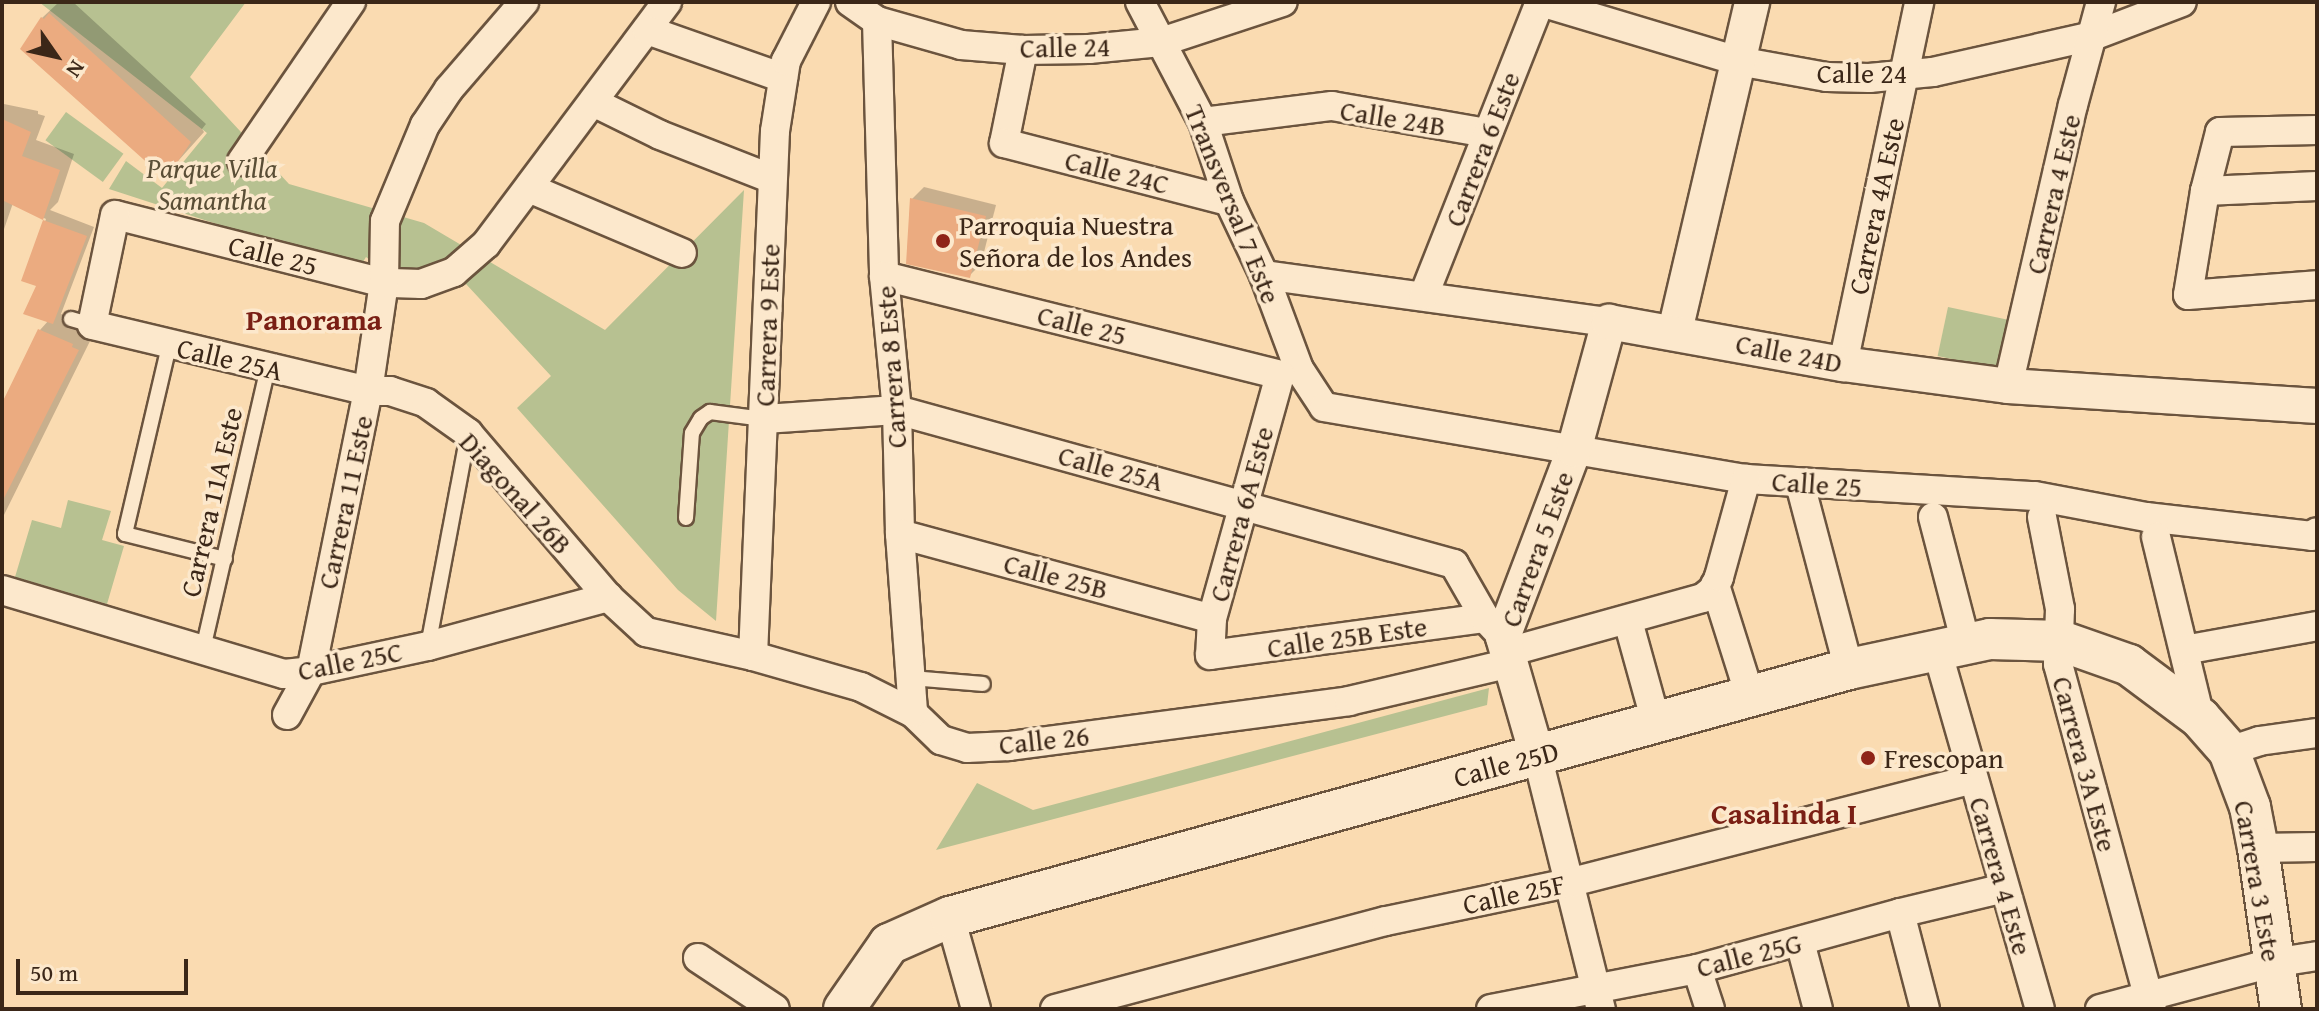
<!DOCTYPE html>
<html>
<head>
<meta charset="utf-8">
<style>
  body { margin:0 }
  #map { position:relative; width:2319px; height:1011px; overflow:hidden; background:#fadbb1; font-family:"Gentium Book Plus",serif }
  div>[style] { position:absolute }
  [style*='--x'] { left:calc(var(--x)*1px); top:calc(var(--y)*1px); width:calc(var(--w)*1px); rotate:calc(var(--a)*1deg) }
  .green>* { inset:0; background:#b7c191; transform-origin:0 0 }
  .shadow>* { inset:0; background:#0003 }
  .building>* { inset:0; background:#ebab80 }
  .roads { filter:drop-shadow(2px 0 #6b543e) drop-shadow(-2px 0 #6b543e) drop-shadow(0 2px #6b543e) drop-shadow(0 -2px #6b543e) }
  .service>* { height:14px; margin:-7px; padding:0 7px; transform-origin:7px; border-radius:7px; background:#fce8cc }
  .minor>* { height:28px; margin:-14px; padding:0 14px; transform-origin:14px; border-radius:14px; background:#fce8cc }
  .tertiary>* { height:34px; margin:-17px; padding:0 17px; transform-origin:17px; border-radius:17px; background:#fce8cc }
  .secondary>* { height:40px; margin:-20px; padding:0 20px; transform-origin:20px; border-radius:20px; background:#fce8cc }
  .dots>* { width:22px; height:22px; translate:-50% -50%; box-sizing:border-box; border:4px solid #fce8cc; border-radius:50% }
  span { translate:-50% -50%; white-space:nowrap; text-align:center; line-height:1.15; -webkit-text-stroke:7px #fce8cc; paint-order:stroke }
  .street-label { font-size:28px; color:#3b2718 }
  .park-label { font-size:28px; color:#5a4e36; font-style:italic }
  .poi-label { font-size:28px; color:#3b2718 }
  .left { translate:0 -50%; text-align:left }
  .neighbourhood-label { font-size:30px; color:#7a1f14; font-weight:700 }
  .frame { position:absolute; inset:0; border:4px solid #3b2718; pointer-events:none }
  .north { position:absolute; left:16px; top:16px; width:80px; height:80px; -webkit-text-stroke:6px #fce8cc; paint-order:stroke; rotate:124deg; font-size:22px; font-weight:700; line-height:32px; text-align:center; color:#3b2718 }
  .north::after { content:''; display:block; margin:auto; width:28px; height:36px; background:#3b2718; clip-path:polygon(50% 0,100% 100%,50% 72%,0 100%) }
  .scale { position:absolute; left:16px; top:959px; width:172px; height:36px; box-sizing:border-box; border:4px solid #3b2718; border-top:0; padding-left:10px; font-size:24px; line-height:28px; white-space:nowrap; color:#3b2718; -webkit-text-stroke:6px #fce8cc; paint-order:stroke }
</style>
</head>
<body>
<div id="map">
  <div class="green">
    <i style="clip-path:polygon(39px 2px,246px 2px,190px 77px,289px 184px,424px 223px,605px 330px,744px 190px,716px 621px,678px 590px,517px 408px,551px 376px,466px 284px,412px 293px,366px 257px,358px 270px,109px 189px,126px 161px,162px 188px,207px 133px)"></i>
    <i style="left:66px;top:112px;width:71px;height:35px;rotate:36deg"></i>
    <i style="left:1948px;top:307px;width:66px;height:50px;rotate:12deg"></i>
    <i style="clip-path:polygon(68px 500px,111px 511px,102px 540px,124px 546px,107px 604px,15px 577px,32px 520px,61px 528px)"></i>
    <i style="clip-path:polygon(1489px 688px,1487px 705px,936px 850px,977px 783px,1033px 810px)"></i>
  </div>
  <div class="shadow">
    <i style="clip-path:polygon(59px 2px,73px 2px,206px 124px,202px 129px,204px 132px,170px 170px,42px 18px)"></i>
    <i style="clip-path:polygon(4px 104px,38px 111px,38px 114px,45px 116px,36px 140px,74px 154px,58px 202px,50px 210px,94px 227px,61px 314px,89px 326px,94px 333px,2px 519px,2px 407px,40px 330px,49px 320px,38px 285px,24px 279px,46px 219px,13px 203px,2px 235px)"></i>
    <i style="clip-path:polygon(924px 187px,996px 205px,981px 264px,969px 276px,912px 199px)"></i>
  </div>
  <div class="building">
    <i style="clip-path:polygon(49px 13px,191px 142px,170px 173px,167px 170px,162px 176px,20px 49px,41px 17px,44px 19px)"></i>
    <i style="clip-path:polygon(2px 119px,31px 132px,22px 156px,60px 170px,43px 220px,4px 201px,2px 203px)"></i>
    <i style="clip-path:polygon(910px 198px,986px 216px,970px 278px,906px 264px)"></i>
    <i style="clip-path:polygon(43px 220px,87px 236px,53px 324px,23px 314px,36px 286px,21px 281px)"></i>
    <i style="clip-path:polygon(38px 329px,73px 344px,72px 347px,79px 350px,2px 502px,2px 403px)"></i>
  </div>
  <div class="roads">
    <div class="service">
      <i style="--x:71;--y:319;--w:22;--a:16"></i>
      <i style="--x:169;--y:346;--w:193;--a:103.2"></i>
      <i style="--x:125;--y:534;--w:103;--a:14"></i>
      <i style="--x:686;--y:518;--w:85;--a:-86"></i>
      <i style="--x:692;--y:433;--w:17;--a:-59"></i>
      <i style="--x:701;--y:418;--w:11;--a:-34"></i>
      <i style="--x:710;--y:412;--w:54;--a:7.4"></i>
      <i style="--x:428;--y:646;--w:216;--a:-79.3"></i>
      <i style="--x:203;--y:649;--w:288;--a:-77"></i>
      <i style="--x:912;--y:678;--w:71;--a:4.8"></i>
    </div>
    <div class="minor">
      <i style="--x:667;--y:2;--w:302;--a:126.8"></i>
      <i style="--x:486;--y:244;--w:43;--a:138.8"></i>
      <i style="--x:454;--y:272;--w:35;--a:160"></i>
      <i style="--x:421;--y:284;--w:37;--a:-178"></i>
      <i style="--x:384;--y:283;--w:277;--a:-165.8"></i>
      <i style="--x:115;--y:215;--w:112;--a:101.8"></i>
      <i style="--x:92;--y:325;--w:284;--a:13.4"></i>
      <i style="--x:368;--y:391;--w:22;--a:0"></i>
      <i style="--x:390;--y:391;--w:38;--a:18"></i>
      <i style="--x:426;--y:403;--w:52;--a:35.5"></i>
      <i style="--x:468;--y:433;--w:216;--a:49.5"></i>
      <i style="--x:608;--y:597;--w:52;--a:42.6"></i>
      <i style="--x:646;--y:632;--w:110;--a:12.6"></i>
      <i style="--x:753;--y:656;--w:112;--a:16"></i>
      <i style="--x:861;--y:687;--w:58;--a:26.6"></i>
      <i style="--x:913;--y:713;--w:39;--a:44"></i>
      <i style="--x:941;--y:740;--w:27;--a:17"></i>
      <i style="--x:967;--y:748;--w:42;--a:-2.7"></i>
      <i style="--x:1009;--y:746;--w:343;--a:-7.5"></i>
      <i style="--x:1349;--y:701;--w:166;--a:-13.2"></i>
      <i style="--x:850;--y:2;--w:33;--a:35"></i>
      <i style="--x:877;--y:21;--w:87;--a:15.9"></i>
      <i style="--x:961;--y:45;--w:62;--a:4.6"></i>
      <i style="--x:1023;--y:50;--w:66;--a:-0.9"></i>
      <i style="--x:1089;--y:49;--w:72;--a:-5.6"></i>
      <i style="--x:1161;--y:42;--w:128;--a:-18.2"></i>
      <i style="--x:1140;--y:2;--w:136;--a:62.3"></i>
      <i style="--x:1203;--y:122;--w:83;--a:71.8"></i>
      <i style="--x:1229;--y:201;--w:82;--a:64.7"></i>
      <i style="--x:1264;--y:275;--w:100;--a:69.6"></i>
      <i style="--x:1299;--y:369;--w:45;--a:56.7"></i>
      <i style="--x:1324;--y:407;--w:428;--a:9.7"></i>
      <i style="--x:1746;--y:479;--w:289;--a:3.4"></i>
      <i style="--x:2035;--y:496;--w:113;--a:10.7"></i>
      <i style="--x:2146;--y:517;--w:167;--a:6.5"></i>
      <i style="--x:2312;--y:536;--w:6;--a:-39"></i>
      <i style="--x:1541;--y:2;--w:206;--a:16.7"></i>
      <i style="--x:1738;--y:61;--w:90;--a:10.2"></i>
      <i style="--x:1827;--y:77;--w:42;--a:1.4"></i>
      <i style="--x:1869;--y:78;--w:64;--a:-5.4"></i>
      <i style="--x:1933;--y:72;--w:164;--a:-12.7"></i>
      <i style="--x:2093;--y:36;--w:95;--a:-20.9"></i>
      <i style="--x:877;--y:21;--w:255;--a:88.4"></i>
      <i style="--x:884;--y:276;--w:135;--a:84.5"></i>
      <i style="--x:897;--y:410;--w:124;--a:88.6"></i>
      <i style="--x:900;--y:534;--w:179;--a:85.8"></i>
      <i style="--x:647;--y:30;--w:144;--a:19.4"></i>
      <i style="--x:1023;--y:50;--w:95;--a:101.5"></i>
      <i style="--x:1004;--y:143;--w:232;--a:14.5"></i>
      <i style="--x:595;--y:103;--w:72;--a:26.2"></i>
      <i style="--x:660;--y:135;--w:120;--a:21.4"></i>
      <i style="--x:1203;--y:122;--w:130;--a:-7.1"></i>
      <i style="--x:1332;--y:106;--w:157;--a:9.9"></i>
      <i style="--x:2317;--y:130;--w:97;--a:178.8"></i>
      <i style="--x:2220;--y:132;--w:61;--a:104.3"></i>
      <i style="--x:2205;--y:191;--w:105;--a:99.3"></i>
      <i style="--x:2188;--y:295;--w:129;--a:-4.4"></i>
      <i style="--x:242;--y:161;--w:193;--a:-55.6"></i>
      <i style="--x:529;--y:188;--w:166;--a:23"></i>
      <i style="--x:2205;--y:191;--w:112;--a:-2.6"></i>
      <i style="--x:1264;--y:275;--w:348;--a:7.8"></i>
      <i style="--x:884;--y:276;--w:408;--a:14"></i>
      <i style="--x:1424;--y:295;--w:315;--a:-68.4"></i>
      <i style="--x:1843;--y:364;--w:370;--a:-78.1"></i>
      <i style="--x:1280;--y:375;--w:253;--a:105.6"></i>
      <i style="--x:1212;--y:619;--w:36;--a:93"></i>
      <i style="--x:1210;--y:655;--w:277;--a:-7.7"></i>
      <i style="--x:2008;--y:386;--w:288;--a:-77"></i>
      <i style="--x:2073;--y:105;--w:107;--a:-74.8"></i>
      <i style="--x:764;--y:419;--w:133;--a:-3.9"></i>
      <i style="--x:897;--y:410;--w:578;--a:15.46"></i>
      <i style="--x:1454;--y:564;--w:62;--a:60.1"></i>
      <i style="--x:1485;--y:618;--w:26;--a:47"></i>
      <i style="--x:1800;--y:484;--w:191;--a:75.2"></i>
      <i style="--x:1933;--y:517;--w:131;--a:75.4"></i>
      <i style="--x:2042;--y:517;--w:94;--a:78.9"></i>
      <i style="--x:2060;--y:609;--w:55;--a:92.1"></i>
      <i style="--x:2058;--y:664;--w:358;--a:74.8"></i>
      <i style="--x:900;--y:534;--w:323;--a:15.2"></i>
      <i style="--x:2156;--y:537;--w:186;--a:76.3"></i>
      <i style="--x:1715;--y:585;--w:116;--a:72.5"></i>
      <i style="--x:2;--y:590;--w:294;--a:16.6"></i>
      <i style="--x:284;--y:674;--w:27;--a:-6"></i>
      <i style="--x:311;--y:671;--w:120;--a:-12.1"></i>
      <i style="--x:428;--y:646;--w:187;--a:-15.2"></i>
      <i style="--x:1628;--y:621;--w:105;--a:74.5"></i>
      <i style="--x:1937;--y:650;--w:373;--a:74"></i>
      <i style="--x:2184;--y:650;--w:135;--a:-10.2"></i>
      <i style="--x:1508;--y:652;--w:202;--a:-15.5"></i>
      <i style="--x:1703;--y:598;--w:14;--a:-39"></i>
      <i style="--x:1714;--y:589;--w:13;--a:-67"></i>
      <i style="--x:1719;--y:577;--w:102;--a:-74.6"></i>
      <i style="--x:753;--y:656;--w:525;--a:-87.6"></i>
      <i style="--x:775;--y:131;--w:71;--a:-81.1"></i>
      <i style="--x:786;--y:61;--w:66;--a:-63"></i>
      <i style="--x:287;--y:715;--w:50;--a:-61.4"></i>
      <i style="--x:311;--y:671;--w:286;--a:-78.5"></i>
      <i style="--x:368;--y:391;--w:109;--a:-81.6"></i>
      <i style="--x:384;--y:283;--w:62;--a:-89.1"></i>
      <i style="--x:385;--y:221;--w:104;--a:-67.4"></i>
      <i style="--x:425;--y:125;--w:43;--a:-56.3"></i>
      <i style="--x:449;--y:89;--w:115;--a:-49.2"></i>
      <i style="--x:2229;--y:751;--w:32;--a:-18"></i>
      <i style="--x:2259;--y:741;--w:59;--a:-7.9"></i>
      <i style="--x:1537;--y:755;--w:262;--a:75.9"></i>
      <i style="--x:2258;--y:848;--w:59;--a:-1"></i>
      <i style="--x:1900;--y:913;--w:99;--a:75.4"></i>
      <i style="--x:950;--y:917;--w:96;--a:74.2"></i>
      <i style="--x:1800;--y:942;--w:69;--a:75"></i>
      <i style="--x:698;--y:958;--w:92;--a:33.5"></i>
      <i style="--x:1697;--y:969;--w:42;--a:72"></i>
      <i style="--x:1055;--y:1009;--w:342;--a:-14.9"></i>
      <i style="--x:1386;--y:921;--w:186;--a:-11.8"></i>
      <i style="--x:1568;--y:883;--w:418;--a:-14.4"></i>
      <i style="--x:1491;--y:1009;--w:210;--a:-11"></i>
      <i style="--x:1697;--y:969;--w:211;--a:-15.4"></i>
      <i style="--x:1900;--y:913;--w:107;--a:-13.5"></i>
      <i style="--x:2100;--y:1009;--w:178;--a:-15"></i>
      <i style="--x:2272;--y:963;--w:46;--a:-8.8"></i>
    </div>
    <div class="tertiary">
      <i style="--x:1675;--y:331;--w:338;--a:-76.8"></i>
      <i style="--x:1537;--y:755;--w:123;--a:-106.1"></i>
      <i style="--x:1503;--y:637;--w:200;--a:-69.2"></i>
      <i style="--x:1574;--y:450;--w:133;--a:-74.7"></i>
      <i style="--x:1609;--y:322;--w:238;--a:10.2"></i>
      <i style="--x:1843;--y:364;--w:166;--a:7.6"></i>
      <i style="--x:2008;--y:386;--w:310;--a:3.7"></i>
    </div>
    <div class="secondary">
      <i style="--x:844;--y:1009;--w:79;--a:-55.3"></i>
      <i style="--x:889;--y:944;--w:67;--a:-23.9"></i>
      <i style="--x:950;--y:917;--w:933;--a:-15.42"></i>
      <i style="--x:1849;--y:669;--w:144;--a:-12"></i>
      <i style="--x:1990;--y:639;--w:71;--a:1.6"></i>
      <i style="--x:2061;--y:641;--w:72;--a:19.4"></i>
      <i style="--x:2129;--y:665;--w:89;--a:36.7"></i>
      <i style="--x:2200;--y:718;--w:44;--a:48.7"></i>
      <i style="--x:2229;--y:751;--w:60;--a:69.4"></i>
      <i style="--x:2250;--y:807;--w:42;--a:79"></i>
      <i style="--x:2258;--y:848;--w:163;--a:81.9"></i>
    </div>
  </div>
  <div class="dots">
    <i style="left:943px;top:241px;background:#8f2418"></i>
    <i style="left:1868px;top:758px;background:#8f2418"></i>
  </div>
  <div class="street-label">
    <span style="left:1065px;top:47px;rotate:-1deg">Calle 24</span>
    <span style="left:1862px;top:73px">Calle 24</span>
    <span style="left:1393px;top:118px;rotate:9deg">Calle 24B</span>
    <span style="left:1482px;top:149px;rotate:-69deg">Carrera 6 Este</span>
    <span style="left:1117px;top:172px;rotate:14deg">Calle 24C</span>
    <span style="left:2053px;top:194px;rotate:-77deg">Carrera 4 Este</span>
    <span style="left:1233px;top:204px;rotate:68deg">Transversal 7 Este</span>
    <span style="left:1876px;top:206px;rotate:-78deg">Carrera 4A Este</span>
    <span style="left:273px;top:255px;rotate:14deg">Calle 25</span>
    <span style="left:767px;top:325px;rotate:-88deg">Carrera 9 Este</span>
    <span style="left:1082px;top:325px;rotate:14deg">Calle 25</span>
    <span style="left:1789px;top:353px;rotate:11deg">Calle 24D</span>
    <span style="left:230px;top:359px;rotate:13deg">Calle 25A</span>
    <span style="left:891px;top:367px;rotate:-94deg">Carrera 8 Este</span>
    <span style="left:1111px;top:468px;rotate:15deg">Calle 25A</span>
    <span style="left:1817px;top:484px;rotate:4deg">Calle 25</span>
    <span style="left:516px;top:493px;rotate:48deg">Diagonal 26B</span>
    <span style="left:211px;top:502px;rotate:-77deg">Carrera 11A Este</span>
    <span style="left:345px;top:502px;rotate:-78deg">Carrera 11 Este</span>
    <span style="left:1241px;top:514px;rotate:-75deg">Carrera 6A Este</span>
    <span style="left:1537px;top:549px;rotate:-70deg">Carrera 5 Este</span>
    <span style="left:1056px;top:576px;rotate:15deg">Calle 25B</span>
    <span style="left:1347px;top:637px;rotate:-8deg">Calle 25B Este</span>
    <span style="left:350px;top:661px;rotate:-11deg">Calle 25C</span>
    <span style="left:1044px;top:740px;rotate:-6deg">Calle 26</span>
    <span style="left:1506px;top:764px;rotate:-15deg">Calle 25D</span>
    <span style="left:2085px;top:764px;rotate:75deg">Carrera 3A Este</span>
    <span style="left:2001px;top:876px;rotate:74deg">Carrera 4 Este</span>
    <span style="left:2258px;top:881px;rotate:80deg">Carrera 3 Este</span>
    <span style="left:1514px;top:894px;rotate:-12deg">Calle 25F</span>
    <span style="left:1749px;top:955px;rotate:-14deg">Calle 25G</span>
  </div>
  <div class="park-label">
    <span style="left:212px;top:184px">Parque Villa<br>Samantha</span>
  </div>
  <div class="poi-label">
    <span class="left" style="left:959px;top:241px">Parroquia Nuestra<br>Señora de los Andes</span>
    <span class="left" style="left:1884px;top:758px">Frescopan</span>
  </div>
  <div class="neighbourhood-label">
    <span style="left:314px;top:319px">Panorama</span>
    <span style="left:1784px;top:813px">Casalinda I</span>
  </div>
  <div class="frame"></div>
  <div class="north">N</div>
  <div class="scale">50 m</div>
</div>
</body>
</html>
